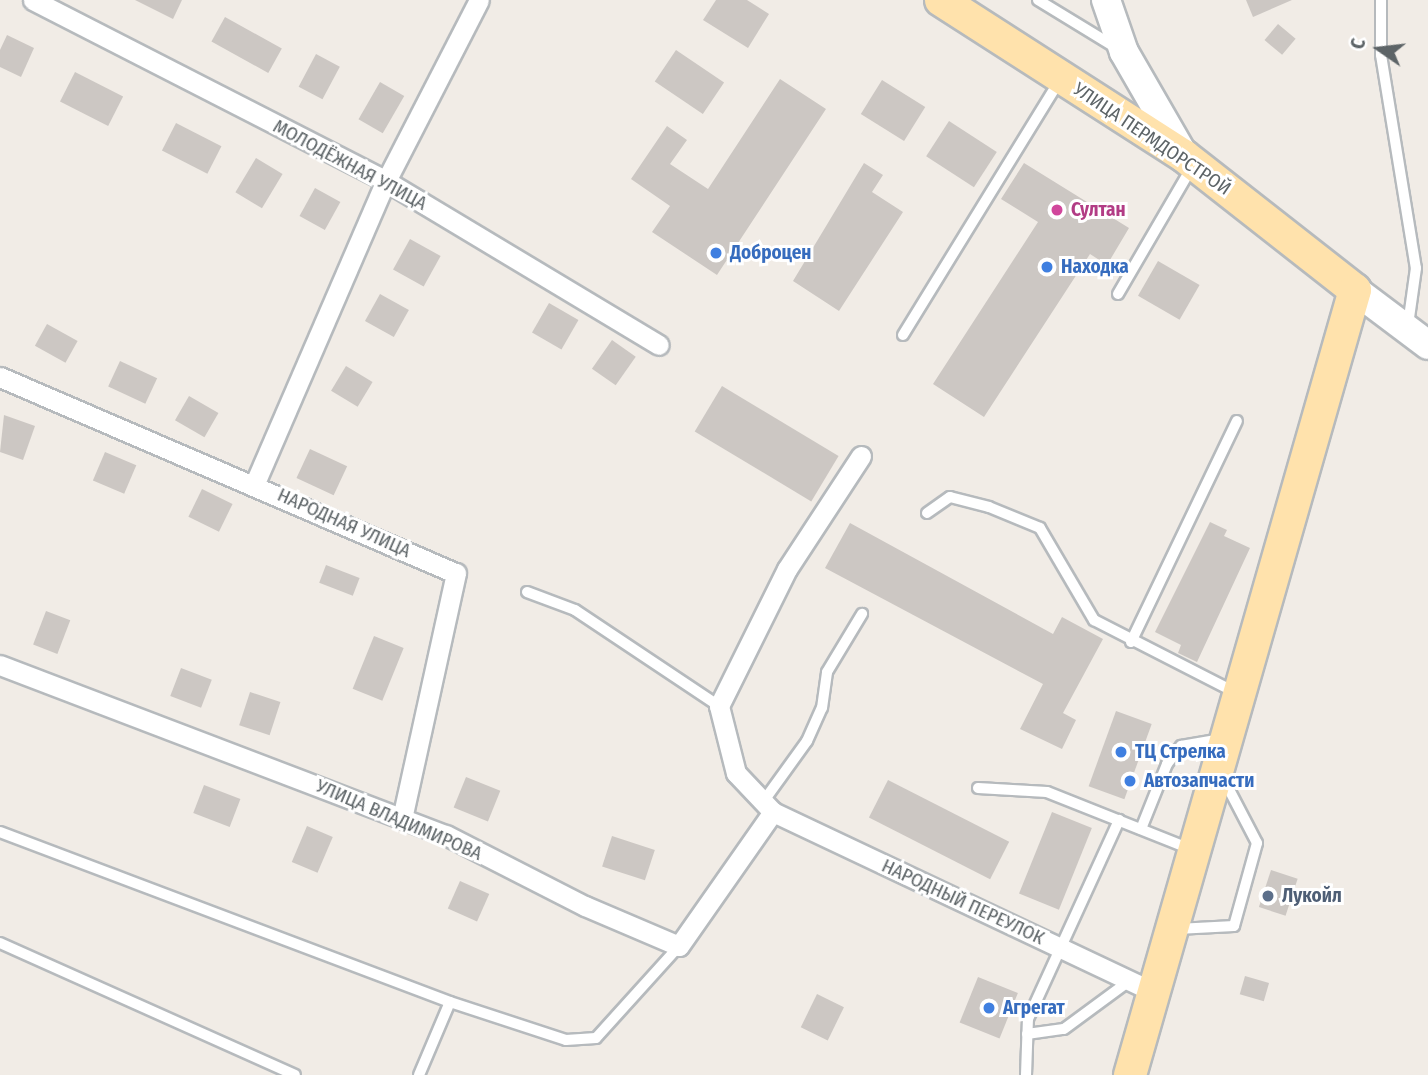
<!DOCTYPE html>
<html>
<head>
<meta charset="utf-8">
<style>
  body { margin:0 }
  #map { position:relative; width:1428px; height:1075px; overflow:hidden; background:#f1ece6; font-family:"Fira Sans Condensed",sans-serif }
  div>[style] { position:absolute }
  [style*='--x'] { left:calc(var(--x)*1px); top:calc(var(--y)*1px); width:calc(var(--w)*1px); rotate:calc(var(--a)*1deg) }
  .building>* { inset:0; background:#ccc7c3; transform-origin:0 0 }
  .roads { filter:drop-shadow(2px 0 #b6babd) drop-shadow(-2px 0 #b6babd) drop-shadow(0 2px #b6babd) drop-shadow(0 -2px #b6babd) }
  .lane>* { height:10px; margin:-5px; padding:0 5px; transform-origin:5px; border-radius:5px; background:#fff }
  .street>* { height:19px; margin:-9.5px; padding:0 9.5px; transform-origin:9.5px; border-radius:9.5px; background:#fff }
  .secondary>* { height:28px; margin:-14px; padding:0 14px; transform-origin:14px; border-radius:14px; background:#fff }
  .primary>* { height:32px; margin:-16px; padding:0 16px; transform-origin:16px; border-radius:16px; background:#ffe2ac }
  .dots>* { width:19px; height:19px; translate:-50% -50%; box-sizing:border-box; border:4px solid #fff; border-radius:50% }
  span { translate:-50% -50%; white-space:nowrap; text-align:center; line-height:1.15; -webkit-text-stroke:6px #fff; paint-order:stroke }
  .street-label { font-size:19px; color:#5d6467 }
  .hotel-label { font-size:19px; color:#b23c85; font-weight:700 }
  .left { translate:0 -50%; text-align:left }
  .shop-label { font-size:19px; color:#366cbe; font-weight:700 }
  .service-label { font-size:19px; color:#4e5e75; font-weight:700 }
  .north { position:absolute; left:1344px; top:14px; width:70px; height:70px; -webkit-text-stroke:5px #fff; paint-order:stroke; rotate:284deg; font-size:19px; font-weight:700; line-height:28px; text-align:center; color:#5d6467 }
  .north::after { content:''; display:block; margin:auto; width:24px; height:32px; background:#5d6467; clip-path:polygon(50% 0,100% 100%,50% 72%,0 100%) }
</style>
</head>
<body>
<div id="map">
  <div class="building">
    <i style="clip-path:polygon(135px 0,182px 0,173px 19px)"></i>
    <i style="clip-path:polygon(716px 0,747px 0,769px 14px,748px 48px,703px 20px)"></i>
    <i style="clip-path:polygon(1246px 0,1292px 0,1253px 17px)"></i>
    <i style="left:225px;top:17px;width:65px;height:28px;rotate:29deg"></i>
    <i style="left:1278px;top:24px;width:23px;height:21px;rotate:40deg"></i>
    <i style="clip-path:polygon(7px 35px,34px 48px,21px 77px,0 67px,0 50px)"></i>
    <i style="left:676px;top:50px;width:58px;height:38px;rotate:34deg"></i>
    <i style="left:316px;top:54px;width:27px;height:37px;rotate:28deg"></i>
    <i style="left:75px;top:72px;width:54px;height:33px;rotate:27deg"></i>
    <i style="clip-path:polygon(780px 79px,826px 109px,717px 275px,652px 232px,670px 206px,631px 179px,667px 126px,687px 140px,670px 164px,708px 189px)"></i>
    <i style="left:882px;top:80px;width:51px;height:40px;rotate:32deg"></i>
    <i style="left:380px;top:82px;width:28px;height:43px;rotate:30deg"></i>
    <i style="left:949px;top:121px;width:57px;height:42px;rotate:33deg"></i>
    <i style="left:176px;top:123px;width:51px;height:31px;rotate:27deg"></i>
    <i style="left:256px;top:158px;width:31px;height:40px;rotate:31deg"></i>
    <i style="clip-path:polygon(864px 163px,883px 175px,872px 192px,903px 212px,839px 311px,793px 281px)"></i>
    <i style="clip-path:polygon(1024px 163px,1129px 228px,1107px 265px,1090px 254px,984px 417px,933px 384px,1038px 222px,1001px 199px)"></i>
    <i style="left:315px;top:188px;width:29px;height:32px;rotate:29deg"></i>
    <i style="left:410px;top:239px;width:35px;height:35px;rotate:29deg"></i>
    <i style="left:1158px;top:261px;width:48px;height:40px;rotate:30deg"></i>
    <i style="left:380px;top:294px;width:33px;height:31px;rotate:29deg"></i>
    <i style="left:549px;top:303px;width:34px;height:34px;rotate:30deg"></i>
    <i style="left:47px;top:324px;width:35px;height:25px;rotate:29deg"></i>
    <i style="left:612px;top:340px;width:29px;height:35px;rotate:35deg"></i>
    <i style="left:120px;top:361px;width:41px;height:28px;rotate:25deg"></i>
    <i style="left:346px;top:366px;width:31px;height:29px;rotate:31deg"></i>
    <i style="left:722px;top:386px;width:136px;height:53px;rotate:31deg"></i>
    <i style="left:189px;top:396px;width:34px;height:28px;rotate:30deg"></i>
    <i style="clip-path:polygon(4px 415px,35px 426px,23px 460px,0 452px)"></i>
    <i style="left:310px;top:449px;width:41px;height:32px;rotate:25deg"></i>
    <i style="left:105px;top:452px;width:34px;height:31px;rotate:23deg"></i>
    <i style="left:202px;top:489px;width:34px;height:31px;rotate:26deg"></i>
    <i style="clip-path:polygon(1210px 522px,1227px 530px,1224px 536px,1250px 548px,1197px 662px,1178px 653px,1181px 645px,1155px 632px)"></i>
    <i style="clip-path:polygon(850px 523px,1053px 634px,1062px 617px,1103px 639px,1063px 713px,1076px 720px,1062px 749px,1020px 729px,1043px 684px,825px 568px)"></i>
    <i style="left:326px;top:565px;width:36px;height:19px;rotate:21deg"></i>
    <i style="left:46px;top:611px;width:26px;height:36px;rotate:21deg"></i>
    <i style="left:374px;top:636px;width:32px;height:57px;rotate:22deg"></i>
    <i style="left:181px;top:668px;width:33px;height:30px;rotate:21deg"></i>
    <i style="left:250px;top:692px;width:32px;height:35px;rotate:18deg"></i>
    <i style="left:1116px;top:711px;width:38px;height:80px;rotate:20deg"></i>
    <i style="left:466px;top:777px;width:37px;height:33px;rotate:22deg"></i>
    <i style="left:888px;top:780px;width:136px;height:42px;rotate:27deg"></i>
    <i style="left:204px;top:785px;width:39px;height:30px;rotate:21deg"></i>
    <i style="left:1052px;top:812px;width:43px;height:88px;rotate:22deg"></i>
    <i style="left:307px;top:826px;width:28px;height:39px;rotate:23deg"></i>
    <i style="left:612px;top:836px;width:45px;height:32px;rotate:18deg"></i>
    <i style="left:1271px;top:870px;width:28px;height:39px;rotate:18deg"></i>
    <i style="left:460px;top:881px;width:32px;height:30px;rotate:24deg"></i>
    <i style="left:1245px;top:976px;width:25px;height:19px;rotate:16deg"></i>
    <i style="left:978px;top:977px;width:43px;height:49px;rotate:22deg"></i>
    <i style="left:817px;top:994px;width:30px;height:37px;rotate:26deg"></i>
  </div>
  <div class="roads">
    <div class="lane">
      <i style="--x:1038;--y:0;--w:90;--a:31.4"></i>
      <i style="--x:1381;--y:0;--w:55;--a:90"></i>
      <i style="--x:1381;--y:55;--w:216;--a:80.7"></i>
      <i style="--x:1416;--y:268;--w:58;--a:98"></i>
      <i style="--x:1118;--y:294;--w:147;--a:-59.8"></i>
      <i style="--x:903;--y:335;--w:298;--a:-58.4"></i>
      <i style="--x:927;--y:513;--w:28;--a:-35"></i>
      <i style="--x:950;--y:497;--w:40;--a:14.4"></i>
      <i style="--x:989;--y:507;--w:55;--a:22.4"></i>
      <i style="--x:1040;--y:528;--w:107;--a:59.6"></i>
      <i style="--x:1094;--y:620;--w:158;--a:27.1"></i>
      <i style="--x:527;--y:592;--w:51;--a:20.6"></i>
      <i style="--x:575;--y:610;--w:173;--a:33.7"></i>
      <i style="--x:1131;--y:642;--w:245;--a:-64.4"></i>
      <i style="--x:978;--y:788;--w:69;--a:3.3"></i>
      <i style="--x:1047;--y:792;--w:154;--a:21.7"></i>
      <i style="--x:763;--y:802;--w:75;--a:-54.2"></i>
      <i style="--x:807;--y:741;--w:36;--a:-66"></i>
      <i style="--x:822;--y:708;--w:36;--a:-82"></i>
      <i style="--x:827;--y:672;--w:68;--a:-58.9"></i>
      <i style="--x:1141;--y:829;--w:70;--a:-68.2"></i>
      <i style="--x:1167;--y:764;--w:23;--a:-52"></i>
      <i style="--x:1181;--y:746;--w:40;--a:-10"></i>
      <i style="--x:0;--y:832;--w:481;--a:20.7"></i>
      <i style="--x:450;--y:1002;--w:122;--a:18.1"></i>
      <i style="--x:566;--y:1040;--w:30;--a:-4"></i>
      <i style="--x:596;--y:1038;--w:124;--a:-47.9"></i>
      <i style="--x:1177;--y:929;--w:57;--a:-3"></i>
      <i style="--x:1234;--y:926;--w:86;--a:-74.5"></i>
      <i style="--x:1257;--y:843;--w:73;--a:-117.6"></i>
      <i style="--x:0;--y:943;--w:323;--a:24.1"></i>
      <i style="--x:1027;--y:1034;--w:37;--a:-8"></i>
      <i style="--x:1064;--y:1029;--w:81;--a:-36.4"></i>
      <i style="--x:419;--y:1075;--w:79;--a:-67"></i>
      <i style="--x:1026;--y:1075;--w:56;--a:-88"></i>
      <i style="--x:1028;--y:1019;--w:219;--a:-65.4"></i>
    </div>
    <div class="street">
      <i style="--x:33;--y:0;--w:397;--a:27.1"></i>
      <i style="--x:386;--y:181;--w:318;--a:31"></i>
      <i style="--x:0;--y:377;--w:496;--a:23.3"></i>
      <i style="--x:456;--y:573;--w:251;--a:102.4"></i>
      <i style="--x:861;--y:456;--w:135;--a:123.2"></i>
      <i style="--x:787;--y:569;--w:153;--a:116.4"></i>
      <i style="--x:719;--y:706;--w:69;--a:75.8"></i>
      <i style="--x:736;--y:773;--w:54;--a:46.5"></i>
      <i style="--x:773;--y:812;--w:420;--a:25.3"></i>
      <i style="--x:255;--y:483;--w:329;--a:-66.6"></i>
      <i style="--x:386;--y:181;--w:203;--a:-62.8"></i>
      <i style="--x:0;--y:665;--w:477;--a:20.9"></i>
      <i style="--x:446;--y:835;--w:156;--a:27.1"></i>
      <i style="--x:585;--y:906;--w:102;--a:23.1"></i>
      <i style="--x:679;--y:946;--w:164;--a:-55"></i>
    </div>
    <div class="secondary">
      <i style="--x:1106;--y:0;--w:55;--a:70.9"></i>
      <i style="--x:1124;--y:52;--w:120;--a:60"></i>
      <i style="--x:1355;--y:290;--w:91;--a:37"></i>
    </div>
    <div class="primary">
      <i style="--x:941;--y:0;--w:289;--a:32.7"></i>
      <i style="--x:1184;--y:156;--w:217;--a:38.1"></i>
      <i style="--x:1355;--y:290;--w:817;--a:105.99"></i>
    </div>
  </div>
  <div class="dots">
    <i style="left:1057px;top:210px;background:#d1479c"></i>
    <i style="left:716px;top:253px;background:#3f7fe0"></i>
    <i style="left:1047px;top:267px;background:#3f7fe0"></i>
    <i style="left:1121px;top:752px;background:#3f7fe0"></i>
    <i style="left:1130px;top:781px;background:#3f7fe0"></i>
    <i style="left:1268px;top:896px;background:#5c6f8a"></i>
    <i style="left:989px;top:1008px;background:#3f7fe0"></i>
  </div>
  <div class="street-label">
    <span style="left:1152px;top:139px;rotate:34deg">УЛИЦА ПЕРМДОРСТРОЙ</span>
    <span style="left:350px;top:165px;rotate:28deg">МОЛОДЁЖНАЯ УЛИЦА</span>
    <span style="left:344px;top:523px;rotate:24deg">НАРОДНАЯ УЛИЦА</span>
    <span style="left:399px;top:820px;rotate:23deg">УЛИЦА ВЛАДИМИРОВА</span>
    <span style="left:963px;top:902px;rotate:25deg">НАРОДНЫЙ ПЕРЕУЛОК</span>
  </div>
  <div class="hotel-label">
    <span class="left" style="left:1071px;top:210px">Султан</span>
  </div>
  <div class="shop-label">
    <span class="left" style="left:730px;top:253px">Доброцен</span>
    <span class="left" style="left:1061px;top:267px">Находка</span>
    <span class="left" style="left:1135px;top:752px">ТЦ Стрелка</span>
    <span class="left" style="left:1144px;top:781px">Автозапчасти</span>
    <span class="left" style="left:1003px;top:1008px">Агрегат</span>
  </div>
  <div class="service-label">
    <span class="left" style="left:1282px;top:896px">Лукойл</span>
  </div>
  <div class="north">С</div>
</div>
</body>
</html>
